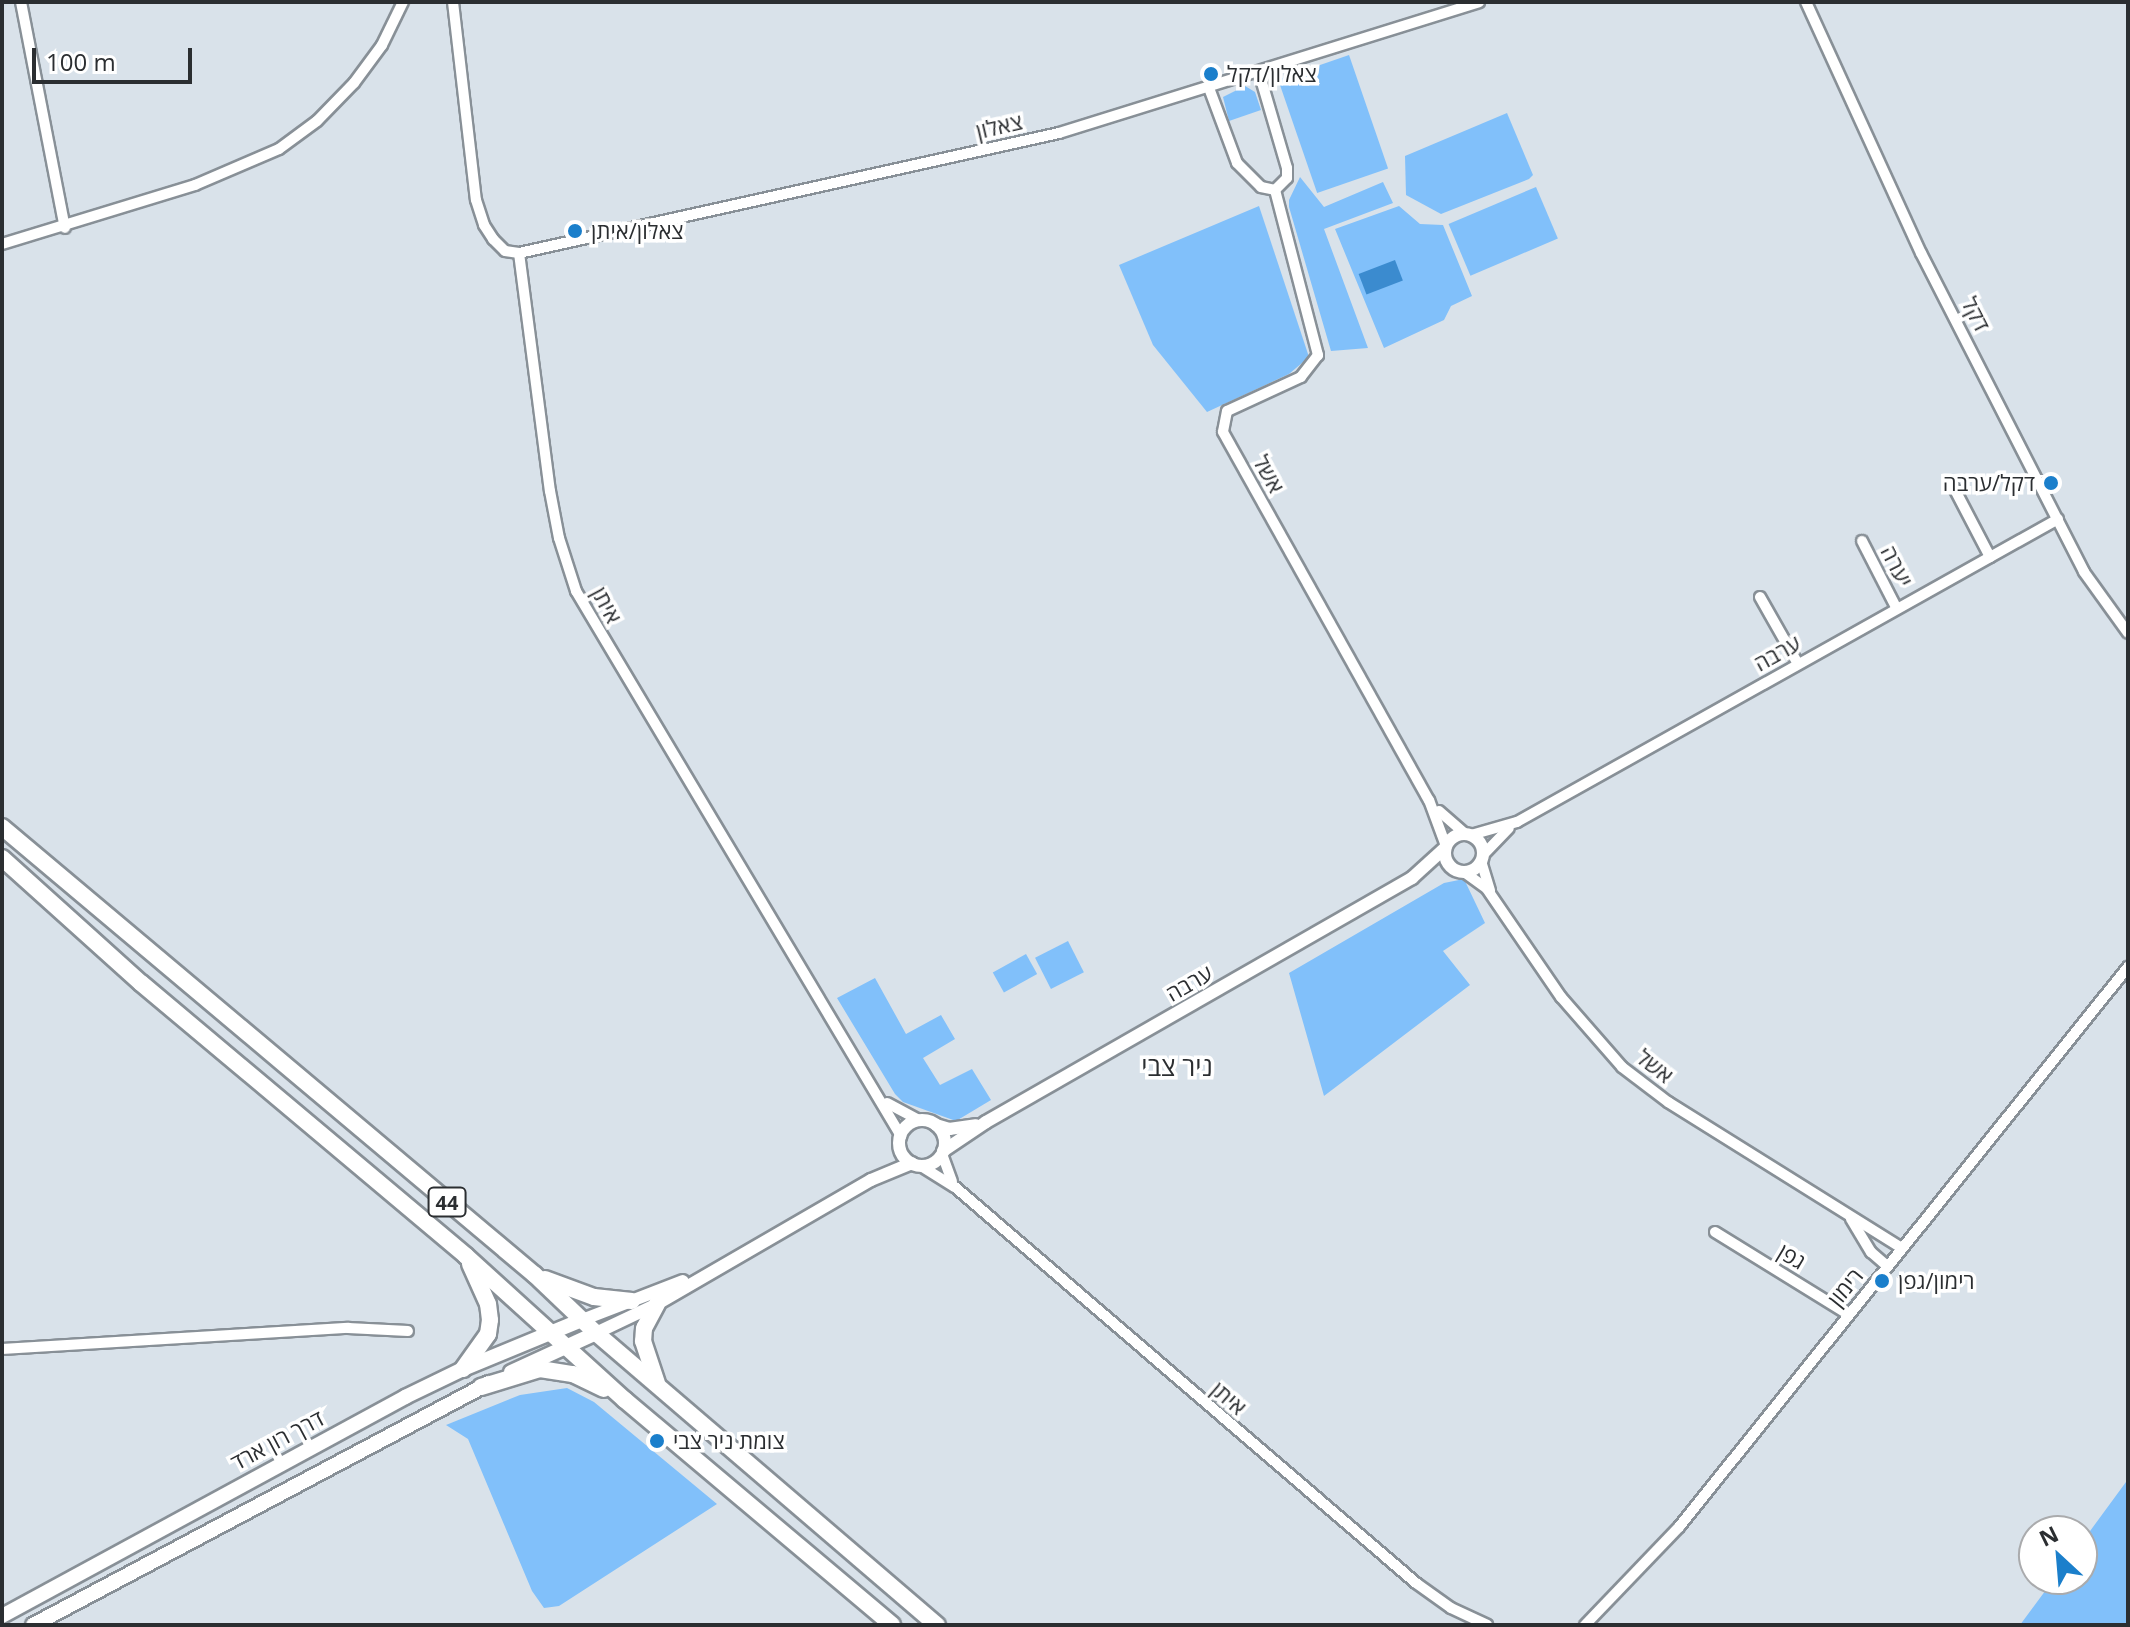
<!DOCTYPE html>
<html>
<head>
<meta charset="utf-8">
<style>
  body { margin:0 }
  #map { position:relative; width:2130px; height:1627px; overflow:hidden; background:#d9e2ea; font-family:"Open Sans",Heebo,sans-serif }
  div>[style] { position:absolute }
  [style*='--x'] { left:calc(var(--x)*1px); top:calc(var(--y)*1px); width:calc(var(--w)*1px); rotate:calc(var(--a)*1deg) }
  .green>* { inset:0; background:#81c0fa; transform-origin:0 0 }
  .water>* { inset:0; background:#3b8bcf; transform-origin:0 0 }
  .roads { filter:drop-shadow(2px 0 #889097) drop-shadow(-2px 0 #889097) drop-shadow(0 2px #889097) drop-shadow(0 -2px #889097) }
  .minor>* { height:10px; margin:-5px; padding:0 5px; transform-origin:5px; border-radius:5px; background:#fff }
  .tertiary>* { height:12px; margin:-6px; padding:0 6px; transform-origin:6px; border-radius:6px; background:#fff }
  .tertiary>.ring { margin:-6px; padding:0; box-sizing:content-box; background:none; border:12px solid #fff; border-radius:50% }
  .secondary>* { height:14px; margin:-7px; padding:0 7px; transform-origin:7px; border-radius:7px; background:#fff }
  .trunk>* { height:16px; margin:-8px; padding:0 8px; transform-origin:8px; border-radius:8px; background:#fff }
  .dots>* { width:22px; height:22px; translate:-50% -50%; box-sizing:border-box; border:4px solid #fff; border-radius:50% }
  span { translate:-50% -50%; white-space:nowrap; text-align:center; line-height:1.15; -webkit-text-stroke:7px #fff; paint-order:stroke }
  .shield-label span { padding:2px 6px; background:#fff; border:2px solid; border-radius:6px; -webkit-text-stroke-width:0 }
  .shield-label { font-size:20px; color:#2b2e31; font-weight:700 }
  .poi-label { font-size:22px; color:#2b2e31 }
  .left { translate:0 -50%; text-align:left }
  .right { translate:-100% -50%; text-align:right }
  .street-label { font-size:22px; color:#2b2e31 }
  .quarter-label { font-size:26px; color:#2b2e31 }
  .frame { position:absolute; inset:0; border:4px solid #2b2e31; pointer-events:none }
  .north { position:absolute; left:2018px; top:1515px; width:80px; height:80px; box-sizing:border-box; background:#fff; border:2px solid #aaabad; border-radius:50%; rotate:334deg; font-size:22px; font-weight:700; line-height:32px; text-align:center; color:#2b2e31 }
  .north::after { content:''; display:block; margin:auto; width:28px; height:36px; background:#1b7fcb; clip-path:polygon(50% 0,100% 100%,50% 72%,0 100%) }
  .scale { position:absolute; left:32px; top:48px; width:160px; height:36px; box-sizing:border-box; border:4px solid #2b2e31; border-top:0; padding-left:10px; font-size:24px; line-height:28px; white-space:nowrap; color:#2b2e31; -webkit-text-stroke:6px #fff; paint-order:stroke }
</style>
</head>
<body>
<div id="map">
  <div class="green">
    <i style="left:1349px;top:55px;width:120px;height:75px;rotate:71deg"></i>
    <i style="clip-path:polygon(1245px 86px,1255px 92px,1261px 110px,1229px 121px,1223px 97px)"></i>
    <i style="clip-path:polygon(1507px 113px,1533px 175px,1529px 179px,1441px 214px,1406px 195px,1405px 156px)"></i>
    <i style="clip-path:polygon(1300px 177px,1324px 207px,1383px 182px,1393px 203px,1324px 229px,1368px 348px,1331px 351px,1289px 207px,1289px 200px)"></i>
    <i style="left:1536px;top:187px;width:56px;height:95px;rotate:67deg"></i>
    <i style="clip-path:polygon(1259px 206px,1309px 357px,1289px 374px,1207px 412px,1153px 345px,1119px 265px)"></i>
    <i style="clip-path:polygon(1399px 206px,1420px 224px,1443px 225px,1472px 296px,1451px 306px,1444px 320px,1384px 348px,1335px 229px)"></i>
    <i style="clip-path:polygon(1464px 879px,1485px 923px,1443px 951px,1470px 985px,1324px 1096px,1289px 973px,1444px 883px)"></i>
    <i style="left:1068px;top:941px;width:35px;height:37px;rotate:63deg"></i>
    <i style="left:1026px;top:954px;width:23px;height:38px;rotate:61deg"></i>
    <i style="clip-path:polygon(875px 978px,906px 1034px,941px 1015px,955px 1039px,923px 1058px,940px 1085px,972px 1069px,991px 1100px,956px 1121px,903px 1102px,895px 1094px,837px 998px)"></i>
    <i style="clip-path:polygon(567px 1388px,594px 1402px,717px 1504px,559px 1606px,544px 1608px,532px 1591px,468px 1439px,446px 1425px,520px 1395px)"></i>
    <i style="clip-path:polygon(2126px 1482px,2128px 1625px,2020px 1625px,2054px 1579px,2082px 1579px,2082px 1542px)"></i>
  </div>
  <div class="water">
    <i style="left:1395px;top:260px;width:22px;height:39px;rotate:69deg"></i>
  </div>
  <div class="roads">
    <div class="minor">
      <i style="--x:21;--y:2;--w:230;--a:79"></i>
      <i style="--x:453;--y:2;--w:199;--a:83.4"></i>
      <i style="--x:476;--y:200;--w:26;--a:72"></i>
      <i style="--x:484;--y:225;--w:17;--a:57"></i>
      <i style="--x:493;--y:239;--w:17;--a:45"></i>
      <i style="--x:505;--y:251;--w:14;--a:8"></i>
      <i style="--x:519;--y:253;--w:553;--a:-12.53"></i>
      <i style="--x:1059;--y:133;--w:440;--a:-17.3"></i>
      <i style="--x:1806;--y:2;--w:276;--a:65.4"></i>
      <i style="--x:1921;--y:253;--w:358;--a:62.9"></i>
      <i style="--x:2084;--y:572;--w:75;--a:54.2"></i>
      <i style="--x:1209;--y:88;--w:80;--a:69.5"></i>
      <i style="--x:1237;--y:163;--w:34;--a:45"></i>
      <i style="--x:1261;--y:187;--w:14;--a:12"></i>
      <i style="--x:1275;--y:190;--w:17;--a:-45"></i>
      <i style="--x:1287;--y:178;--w:10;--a:-90"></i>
      <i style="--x:1287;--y:168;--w:100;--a:-106.3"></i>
      <i style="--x:1275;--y:190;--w:171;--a:75.4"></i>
      <i style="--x:1318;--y:355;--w:28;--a:128"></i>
      <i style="--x:1301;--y:377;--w:81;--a:155.3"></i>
      <i style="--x:1227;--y:411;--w:21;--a:101"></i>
      <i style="--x:1223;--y:432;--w:422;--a:60.8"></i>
      <i style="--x:1429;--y:800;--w:49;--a:69.7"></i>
      <i style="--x:2;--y:244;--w:202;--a:-17"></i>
      <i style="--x:195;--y:185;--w:91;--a:-23.2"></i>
      <i style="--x:279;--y:149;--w:47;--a:-36.4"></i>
      <i style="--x:317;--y:121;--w:53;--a:-45.8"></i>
      <i style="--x:354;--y:83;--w:47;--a:-53.6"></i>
      <i style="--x:382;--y:45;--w:48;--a:-64"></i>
      <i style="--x:519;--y:253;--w:240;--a:82.6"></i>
      <i style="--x:550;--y:491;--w:48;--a:79.2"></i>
      <i style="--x:559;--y:538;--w:56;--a:72.2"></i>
      <i style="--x:576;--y:591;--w:635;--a:59.19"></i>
      <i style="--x:1954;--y:488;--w:78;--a:62.4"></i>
      <i style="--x:1862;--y:541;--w:76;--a:62.8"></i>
      <i style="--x:1760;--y:597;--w:77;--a:60.4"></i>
      <i style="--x:1439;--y:811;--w:35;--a:41"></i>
      <i style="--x:1471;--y:835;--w:48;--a:-15.8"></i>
      <i style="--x:1517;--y:822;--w:620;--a:-29.25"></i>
      <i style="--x:1483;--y:855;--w:37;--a:-46"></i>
      <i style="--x:1481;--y:861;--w:31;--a:73"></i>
      <i style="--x:1464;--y:872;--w:29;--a:36"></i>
      <i style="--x:1487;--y:889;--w:131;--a:55.6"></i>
      <i style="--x:1561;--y:997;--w:93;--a:48.9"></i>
      <i style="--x:1622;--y:1067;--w:58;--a:37.3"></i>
      <i style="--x:1668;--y:1102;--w:276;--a:32"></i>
      <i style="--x:887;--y:1103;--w:38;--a:28"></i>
      <i style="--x:942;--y:1154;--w:29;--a:70"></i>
      <i style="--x:921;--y:1166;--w:40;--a:32"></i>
      <i style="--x:955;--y:1187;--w:608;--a:40.66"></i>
      <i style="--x:1416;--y:1583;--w:43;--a:35.5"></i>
      <i style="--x:1451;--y:1608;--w:40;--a:25"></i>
      <i style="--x:1851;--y:1219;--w:39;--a:59"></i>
      <i style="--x:1871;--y:1252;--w:21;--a:41"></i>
      <i style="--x:1715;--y:1232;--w:156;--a:31.7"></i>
      <i style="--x:2;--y:1349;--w:347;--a:-3.5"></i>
      <i style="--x:348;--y:1328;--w:60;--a:2.9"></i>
      <i style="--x:1585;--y:1625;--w:136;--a:-46.2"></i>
      <i style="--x:1679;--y:1527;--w:718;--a:-51.28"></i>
    </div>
    <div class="tertiary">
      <i class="ring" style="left:1445px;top:834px;width:26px;height:26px"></i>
      <i class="ring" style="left:899px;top:1120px;width:34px;height:34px"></i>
      <i style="--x:936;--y:1125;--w:14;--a:17"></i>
      <i style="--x:949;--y:1129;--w:27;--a:-8"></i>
      <i style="--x:943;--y:1151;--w:52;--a:-34"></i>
      <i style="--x:986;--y:1122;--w:491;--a:-29.8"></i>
      <i style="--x:1412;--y:878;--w:45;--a:-42.3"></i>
      <i style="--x:582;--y:1320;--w:108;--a:-21.1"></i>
      <i style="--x:596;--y:1333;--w:68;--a:-25.4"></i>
      <i style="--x:657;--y:1304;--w:247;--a:-30.1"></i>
      <i style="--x:871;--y:1180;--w:44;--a:-22.5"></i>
    </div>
    <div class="secondary">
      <i style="--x:511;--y:1372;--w:94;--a:-24.6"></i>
      <i style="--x:2;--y:1616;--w:459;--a:-28.5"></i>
      <i style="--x:405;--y:1397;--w:64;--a:-25.8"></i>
      <i style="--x:463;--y:1369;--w:129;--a:-22.4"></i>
      <i style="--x:33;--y:1625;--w:516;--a:-27.95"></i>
    </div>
    <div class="trunk">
      <i style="--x:2;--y:827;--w:696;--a:40.05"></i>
      <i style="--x:535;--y:1275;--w:84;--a:43.6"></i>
      <i style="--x:596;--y:1333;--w:449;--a:40.6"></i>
      <i style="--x:2;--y:858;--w:187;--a:42"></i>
      <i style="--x:141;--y:983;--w:424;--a:40"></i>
      <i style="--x:466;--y:1256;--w:215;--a:42.2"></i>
      <i style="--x:625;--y:1400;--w:349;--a:40.1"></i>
      <i style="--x:545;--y:1279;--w:52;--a:20.2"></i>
      <i style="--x:594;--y:1297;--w:38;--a:6"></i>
      <i style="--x:657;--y:1304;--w:27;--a:118"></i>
      <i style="--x:644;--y:1328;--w:13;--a:94"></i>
      <i style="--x:643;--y:1341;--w:44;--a:71.6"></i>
      <i style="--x:463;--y:1369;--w:43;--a:-54.5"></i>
      <i style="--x:488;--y:1334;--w:14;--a:-82"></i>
      <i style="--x:490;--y:1320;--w:16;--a:-97"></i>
      <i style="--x:488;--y:1304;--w:44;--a:-114.2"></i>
      <i style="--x:481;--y:1387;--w:62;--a:-17"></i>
      <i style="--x:540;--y:1369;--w:33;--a:9"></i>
      <i style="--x:573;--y:1374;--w:34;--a:26"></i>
    </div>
  </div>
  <div class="dots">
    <i style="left:1211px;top:74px;background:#1b7fcb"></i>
    <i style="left:575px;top:231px;background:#1b7fcb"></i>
    <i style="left:2051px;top:483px;background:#1b7fcb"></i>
    <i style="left:1882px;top:1281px;background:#1b7fcb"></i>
    <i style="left:657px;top:1441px;background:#1b7fcb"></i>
  </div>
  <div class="shield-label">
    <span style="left:447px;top:1202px">44</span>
  </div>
  <div class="poi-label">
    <span class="left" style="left:1227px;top:74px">צאלון/דקל</span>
    <span class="left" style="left:591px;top:231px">צאלון/איתן</span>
    <span class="right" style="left:2035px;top:483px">דקל/ערבה</span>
    <span class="left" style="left:1898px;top:1281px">רימון/גפן</span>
    <span class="left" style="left:673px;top:1441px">צומת ניר צבי</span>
  </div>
  <div class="street-label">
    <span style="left:999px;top:126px;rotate:-13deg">צאלון</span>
    <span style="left:1976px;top:314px;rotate:63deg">דקל</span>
    <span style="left:1269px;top:474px;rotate:61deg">אשל</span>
    <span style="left:1897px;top:566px;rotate:63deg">יערה</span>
    <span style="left:607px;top:605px;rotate:62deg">איתן</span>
    <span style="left:1777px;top:653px;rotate:-29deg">ערבה</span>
    <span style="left:1189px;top:983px;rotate:-30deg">ערבה</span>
    <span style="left:1655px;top:1066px;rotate:38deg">אשל</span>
    <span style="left:1792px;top:1256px;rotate:31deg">גפן</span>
    <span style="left:1845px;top:1287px;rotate:-51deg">רימון</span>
    <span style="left:1229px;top:1398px;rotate:41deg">איתן</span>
    <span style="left:277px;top:1440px;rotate:-28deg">דרך רון ארד</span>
  </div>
  <div class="quarter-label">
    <span style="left:1177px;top:1067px">ניר צבי</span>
  </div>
  <div class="frame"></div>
  <div class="north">N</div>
  <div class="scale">100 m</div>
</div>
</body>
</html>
